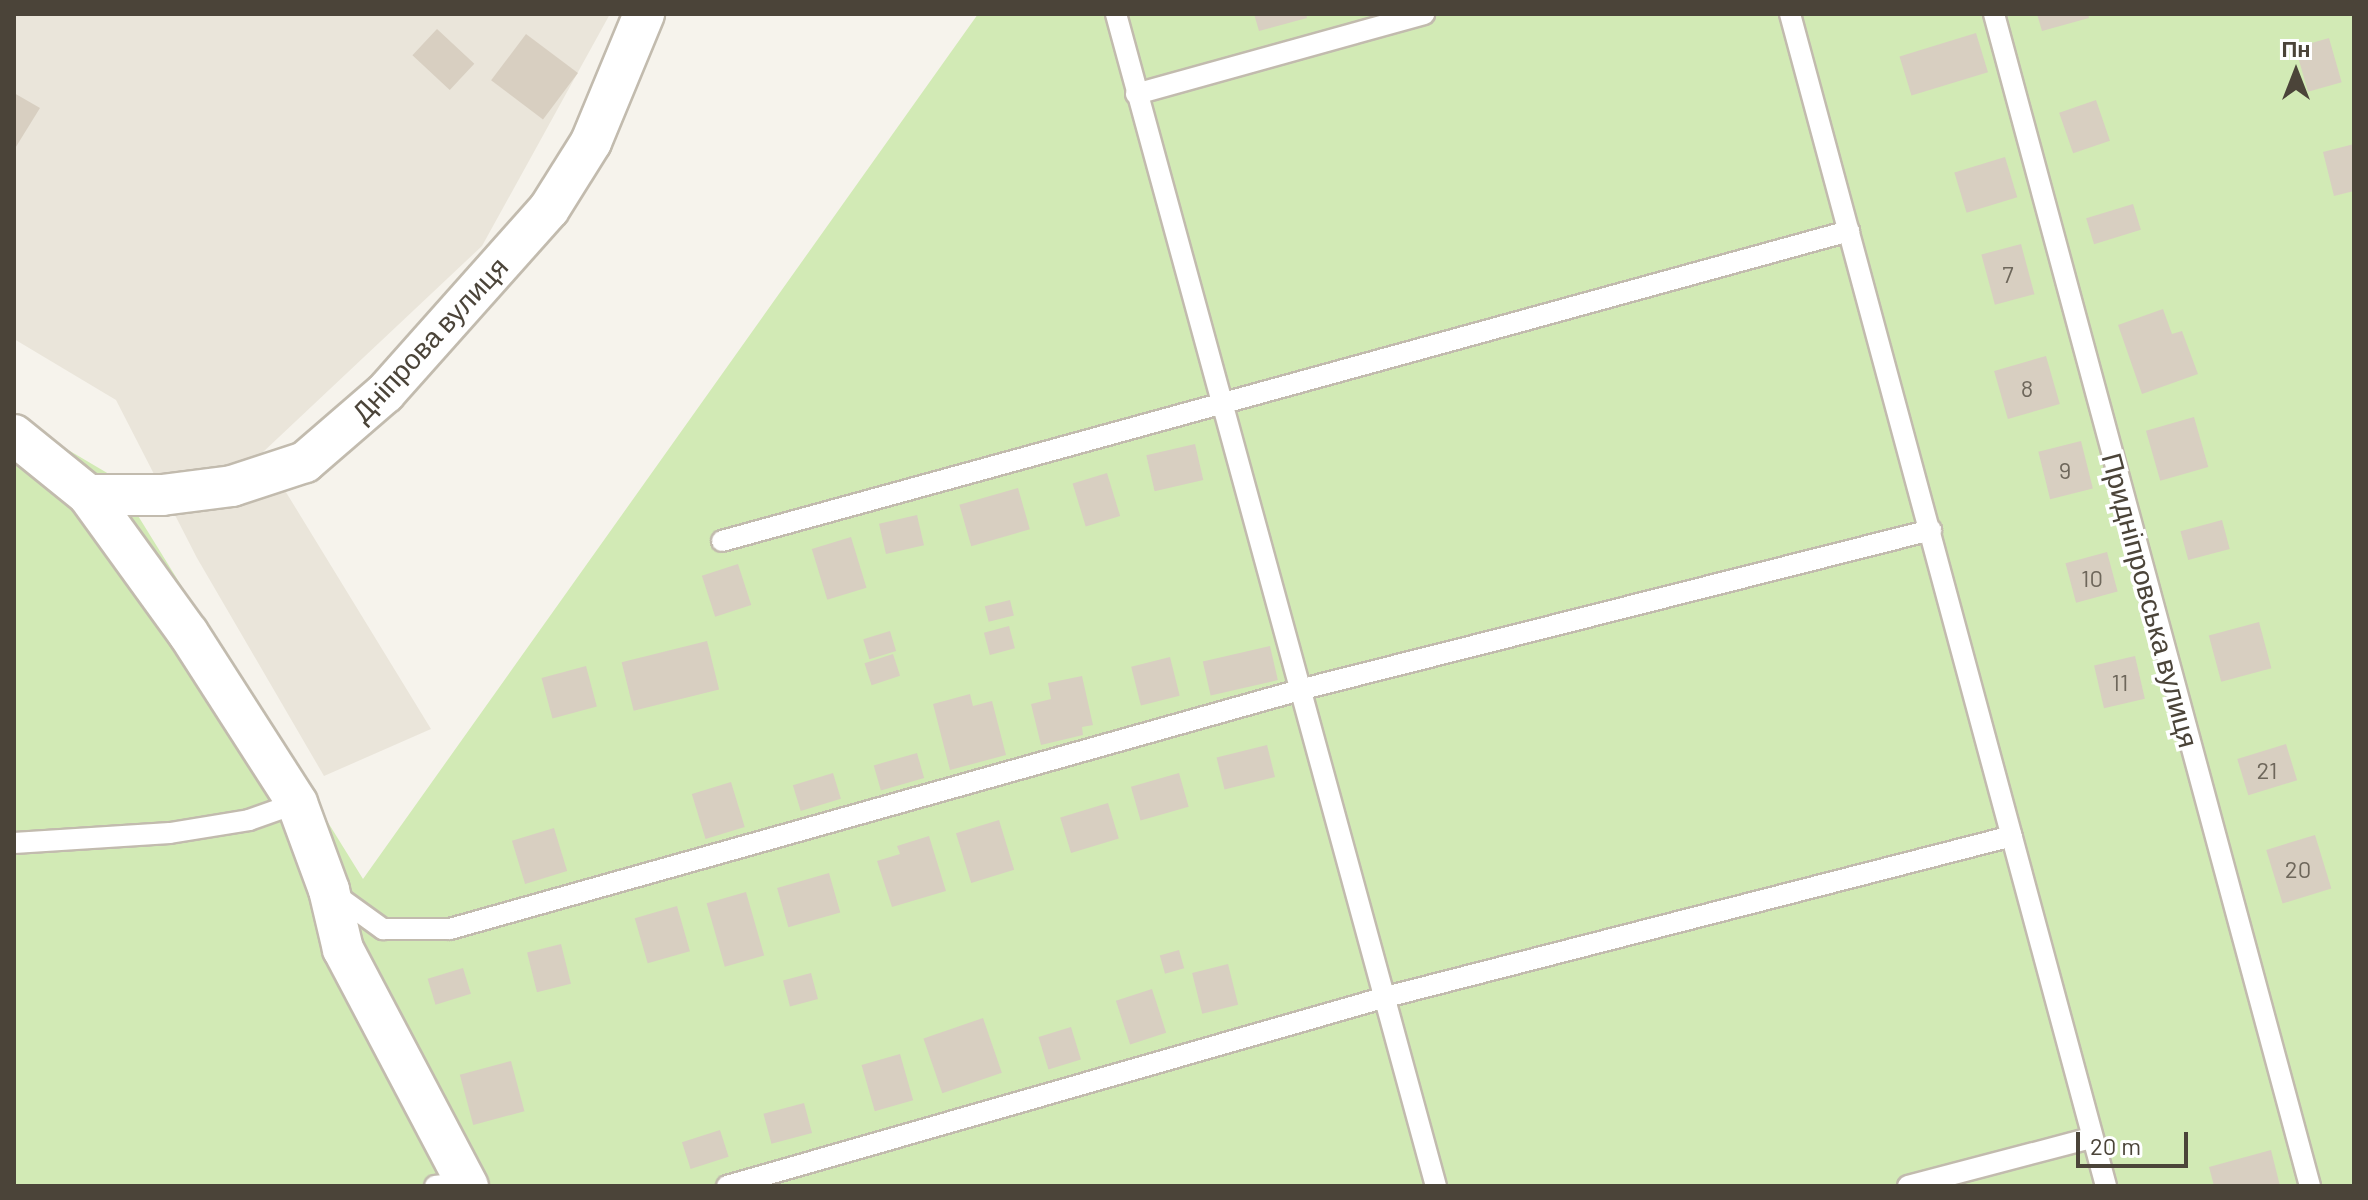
<!DOCTYPE html>
<html>
<head>
<meta charset="utf-8">
<style>
  body { margin:0 }
  #map { position:relative; width:2368px; height:1200px; overflow:hidden; background:#f6f3ec; font-family:Barlow,sans-serif }
  div>[style] { position:absolute }
  [style*='--x'] { left:calc(var(--x)*1px); top:calc(var(--y)*1px); width:calc(var(--w)*1px); rotate:calc(var(--a)*1deg) }
  .residential>* { inset:0; background:#eae5da }
  .green>* { inset:0; background:#d2eab5 }
  .building>* { inset:0; background:#d8cfc1; transform-origin:0 0 }
  .roads { filter:drop-shadow(2px 0 #c2bbae) drop-shadow(-2px 0 #c2bbae) drop-shadow(0 2px #c2bbae) drop-shadow(0 -2px #c2bbae) }
  .lane>* { height:20px; margin:-10px; padding:0 10px; transform-origin:10px; border-radius:10px; background:#fff }
  .street>* { height:40px; margin:-20px; padding:0 20px; transform-origin:20px; border-radius:20px; background:#fff }
  span { translate:-50% -50%; white-space:nowrap; text-align:center; line-height:1.15; -webkit-text-stroke:7px #fff; paint-order:stroke }
  .number-label { font-size:24px; color:#6e675b }
  .number-label span { -webkit-text-stroke-width:0 }
  .street-label { font-size:28px; color:#4b4439 }
  .frame { position:absolute; inset:0; border:16px solid #4b4439; pointer-events:none }
  .north { position:absolute; left:2256px; top:32px; width:80px; height:80px; -webkit-text-stroke:6px #fff; paint-order:stroke; rotate:0deg; font-size:22px; font-weight:700; line-height:32px; text-align:center; color:#4b4439 }
  .north::after { content:''; display:block; margin:auto; width:28px; height:36px; background:#4b4439; clip-path:polygon(50% 0,100% 100%,50% 72%,0 100%) }
  .scale { position:absolute; left:2076px; top:1132px; width:112px; height:36px; box-sizing:border-box; border:4px solid #4b4439; border-top:0; padding-left:10px; font-size:24px; line-height:28px; white-space:nowrap; color:#4b4439; -webkit-text-stroke:6px #fff; paint-order:stroke }
</style>
</head>
<body>
<div id="map">
  <div class="residential">
    <i style="clip-path:polygon(14px 14px,610px 14px,482px 246px,262px 453px,431px 729px,324px 776px,197px 558px,116px 400px,14px 339px)"></i>
  </div>
  <div class="green">
    <i style="clip-path:polygon(978px 14px,2354px 14px,2354px 1186px,14px 1186px,14px 418px,114px 477px,363px 879px)"></i>
  </div>
  <div class="building">
    <i style="clip-path:polygon(1254px 14px,1306px 14px,1307px 18px,1259px 31px)"></i>
    <i style="clip-path:polygon(2037px 14px,2088px 14px,2089px 18px,2042px 31px)"></i>
    <i style="left:437px;top:29px;width:51px;height:36px;rotate:43deg"></i>
    <i style="left:1976px;top:33px;width:41px;height:80px;rotate:73deg"></i>
    <i style="left:526px;top:34px;width:65px;height:58px;rotate:37deg"></i>
    <i style="left:2329px;top:38px;width:46px;height:35px;rotate:74deg"></i>
    <i style="clip-path:polygon(14px 93px,40px 108px,14px 150px)"></i>
    <i style="left:2096px;top:100px;width:43px;height:39px;rotate:71deg"></i>
    <i style="clip-path:polygon(2354px 144px,2354px 191px,2334px 196px,2323px 152px)"></i>
    <i style="left:2005px;top:157px;width:42px;height:53px;rotate:73deg"></i>
    <i style="left:2133px;top:204px;width:27px;height:49px;rotate:73deg"></i>
    <i style="left:2021px;top:244px;width:52px;height:41px;rotate:75deg"></i>
    <i style="clip-path:polygon(2163px 309px,2172px 334px,2182px 331px,2198px 374px,2142px 394px,2118px 325px)"></i>
    <i style="left:2046px;top:356px;width:50px;height:54px;rotate:74deg"></i>
    <i style="left:2194px;top:417px;width:52px;height:50px;rotate:74deg"></i>
    <i style="left:2081px;top:441px;width:49px;height:44px;rotate:76deg"></i>
    <i style="left:1195px;top:444px;width:37px;height:50px;rotate:77deg"></i>
    <i style="left:1107px;top:473px;width:45px;height:36px;rotate:73deg"></i>
    <i style="left:1018px;top:488px;width:43px;height:61px;rotate:74deg"></i>
    <i style="left:917px;top:515px;width:31px;height:39px;rotate:77deg"></i>
    <i style="left:2222px;top:520px;width:30px;height:43px;rotate:75deg"></i>
    <i style="left:851px;top:537px;width:53px;height:41px;rotate:73deg"></i>
    <i style="left:2107px;top:552px;width:41px;height:43px;rotate:75deg"></i>
    <i style="left:738px;top:564px;width:43px;height:38px;rotate:72deg"></i>
    <i style="left:1010px;top:600px;width:16px;height:26px;rotate:76deg"></i>
    <i style="left:2259px;top:622px;width:48px;height:52px;rotate:75deg"></i>
    <i style="left:1009px;top:626px;width:23px;height:26px;rotate:75deg"></i>
    <i style="left:890px;top:631px;width:21px;height:28px;rotate:73deg"></i>
    <i style="left:707px;top:641px;width:50px;height:88px;rotate:76deg"></i>
    <i style="left:1270px;top:646px;width:35px;height:69px;rotate:77deg"></i>
    <i style="left:893px;top:654px;width:23px;height:30px;rotate:72deg"></i>
    <i style="left:2135px;top:656px;width:44px;height:42px;rotate:77deg"></i>
    <i style="left:1170px;top:657px;width:40px;height:40px;rotate:76deg"></i>
    <i style="left:586px;top:666px;width:42px;height:46px;rotate:75deg"></i>
    <i style="clip-path:polygon(1082px 676px,1093px 725px,1082px 727px,1083px 735px,1041px 745px,1031px 704px,1051px 699px,1048px 683px)"></i>
    <i style="clip-path:polygon(970px 694px,973px 706px,992px 701px,1006px 755px,950px 770px,933px 704px)"></i>
    <i style="left:2286px;top:744px;width:38px;height:51px;rotate:73deg"></i>
    <i style="left:1267px;top:745px;width:33px;height:52px;rotate:76deg"></i>
    <i style="left:917px;top:753px;width:26px;height:45px;rotate:74deg"></i>
    <i style="left:833px;top:773px;width:27px;height:42px;rotate:73deg"></i>
    <i style="left:1179px;top:773px;width:35px;height:50px;rotate:74deg"></i>
    <i style="left:731px;top:782px;width:47px;height:41px;rotate:73deg"></i>
    <i style="left:1108px;top:803px;width:37px;height:50px;rotate:73deg"></i>
    <i style="left:999px;top:820px;width:52px;height:45px;rotate:73deg"></i>
    <i style="left:554px;top:828px;width:45px;height:44px;rotate:73deg"></i>
    <i style="left:2315px;top:835px;width:56px;height:51px;rotate:73deg"></i>
    <i style="clip-path:polygon(929px 836px,946px 891px,892px 907px,877px 861px,900px 854px,897px 846px)"></i>
    <i style="left:829px;top:873px;width:41px;height:54px;rotate:74deg"></i>
    <i style="left:746px;top:892px;width:66px;height:41px;rotate:74deg"></i>
    <i style="left:677px;top:906px;width:47px;height:44px;rotate:74deg"></i>
    <i style="left:561px;top:944px;width:41px;height:35px;rotate:76deg"></i>
    <i style="left:1179px;top:950px;width:19px;height:20px;rotate:74deg"></i>
    <i style="left:1228px;top:964px;width:42px;height:37px;rotate:76deg"></i>
    <i style="left:463px;top:968px;width:27px;height:37px;rotate:73deg"></i>
    <i style="left:811px;top:973px;width:27px;height:29px;rotate:75deg"></i>
    <i style="left:1152px;top:989px;width:46px;height:38px;rotate:72deg"></i>
    <i style="left:983px;top:1018px;width:58px;height:63px;rotate:71deg"></i>
    <i style="left:1071px;top:1027px;width:34px;height:34px;rotate:73deg"></i>
    <i style="left:900px;top:1054px;width:48px;height:40px;rotate:74deg"></i>
    <i style="left:511px;top:1061px;width:52px;height:53px;rotate:75deg"></i>
    <i style="left:804px;top:1103px;width:31px;height:42px;rotate:75deg"></i>
    <i style="left:720px;top:1130px;width:28px;height:40px;rotate:72deg"></i>
    <i style="clip-path:polygon(2271px 1150px,2280px 1186px,2214px 1186px,2209px 1167px)"></i>
  </div>
  <div class="roads">
    <div class="lane">
      <i style="--x:1116;--y:14;--w:1215;--a:74.73"></i>
      <i style="--x:1790;--y:14;--w:1214;--a:74.91"></i>
      <i style="--x:1994;--y:14;--w:1214;--a:74.91"></i>
      <i style="--x:1136;--y:94;--w:299;--a:-15.5"></i>
      <i style="--x:722;--y:541;--w:1169;--a:-15.38"></i>
      <i style="--x:14;--y:843;--w:156;--a:-3.7"></i>
      <i style="--x:170;--y:833;--w:80;--a:-9.3"></i>
      <i style="--x:249;--y:820;--w:51;--a:-19.5"></i>
      <i style="--x:333;--y:893;--w:62;--a:35.8"></i>
      <i style="--x:383;--y:929;--w:67;--a:0"></i>
      <i style="--x:450;--y:929;--w:886;--a:-15.71"></i>
      <i style="--x:1303;--y:689;--w:648;--a:-14.21"></i>
      <i style="--x:435;--y:1186;--w:30;--a:-6"></i>
      <i style="--x:727;--y:1186;--w:686;--a:-16"></i>
      <i style="--x:1386;--y:997;--w:646;--a:-14.42"></i>
      <i style="--x:1908;--y:1186;--w:189;--a:-14.7"></i>
    </div>
    <div class="street">
      <i style="--x:14;--y:435;--w:95;--a:39"></i>
      <i style="--x:88;--y:495;--w:74;--a:0"></i>
      <i style="--x:162;--y:495;--w:71;--a:-7.3"></i>
      <i style="--x:232;--y:486;--w:77;--a:-18.2"></i>
      <i style="--x:305;--y:462;--w:106;--a:-40.8"></i>
      <i style="--x:385;--y:393;--w:246;--a:-48.3"></i>
      <i style="--x:549;--y:209;--w:79;--a:-57.9"></i>
      <i style="--x:591;--y:142;--w:139;--a:-67.5"></i>
      <i style="--x:88;--y:495;--w:170;--a:54.1"></i>
      <i style="--x:188;--y:633;--w:202;--a:57.3"></i>
      <i style="--x:297;--y:803;--w:93;--a:69.8"></i>
      <i style="--x:329;--y:890;--w:61;--a:76.7"></i>
      <i style="--x:343;--y:949;--w:268;--a:62.2"></i>
    </div>
  </div>
  <div class="number-label">
    <span style="left:2008px;top:274px">7</span>
    <span style="left:2027px;top:388px">8</span>
    <span style="left:2065px;top:470px">9</span>
    <span style="left:2092px;top:578px">10</span>
    <span style="left:2120px;top:682px">11</span>
    <span style="left:2267px;top:770px">21</span>
    <span style="left:2298px;top:869px">20</span>
  </div>
  <div class="street-label">
    <span style="left:429px;top:339px;rotate:-47deg">Дніпрова вулиця</span>
    <span style="left:2151px;top:600px;rotate:75deg">Придніпровська вулиця</span>
  </div>
  <div class="frame"></div>
  <div class="north">Пн</div>
  <div class="scale">20 m</div>
</div>
</body>
</html>
